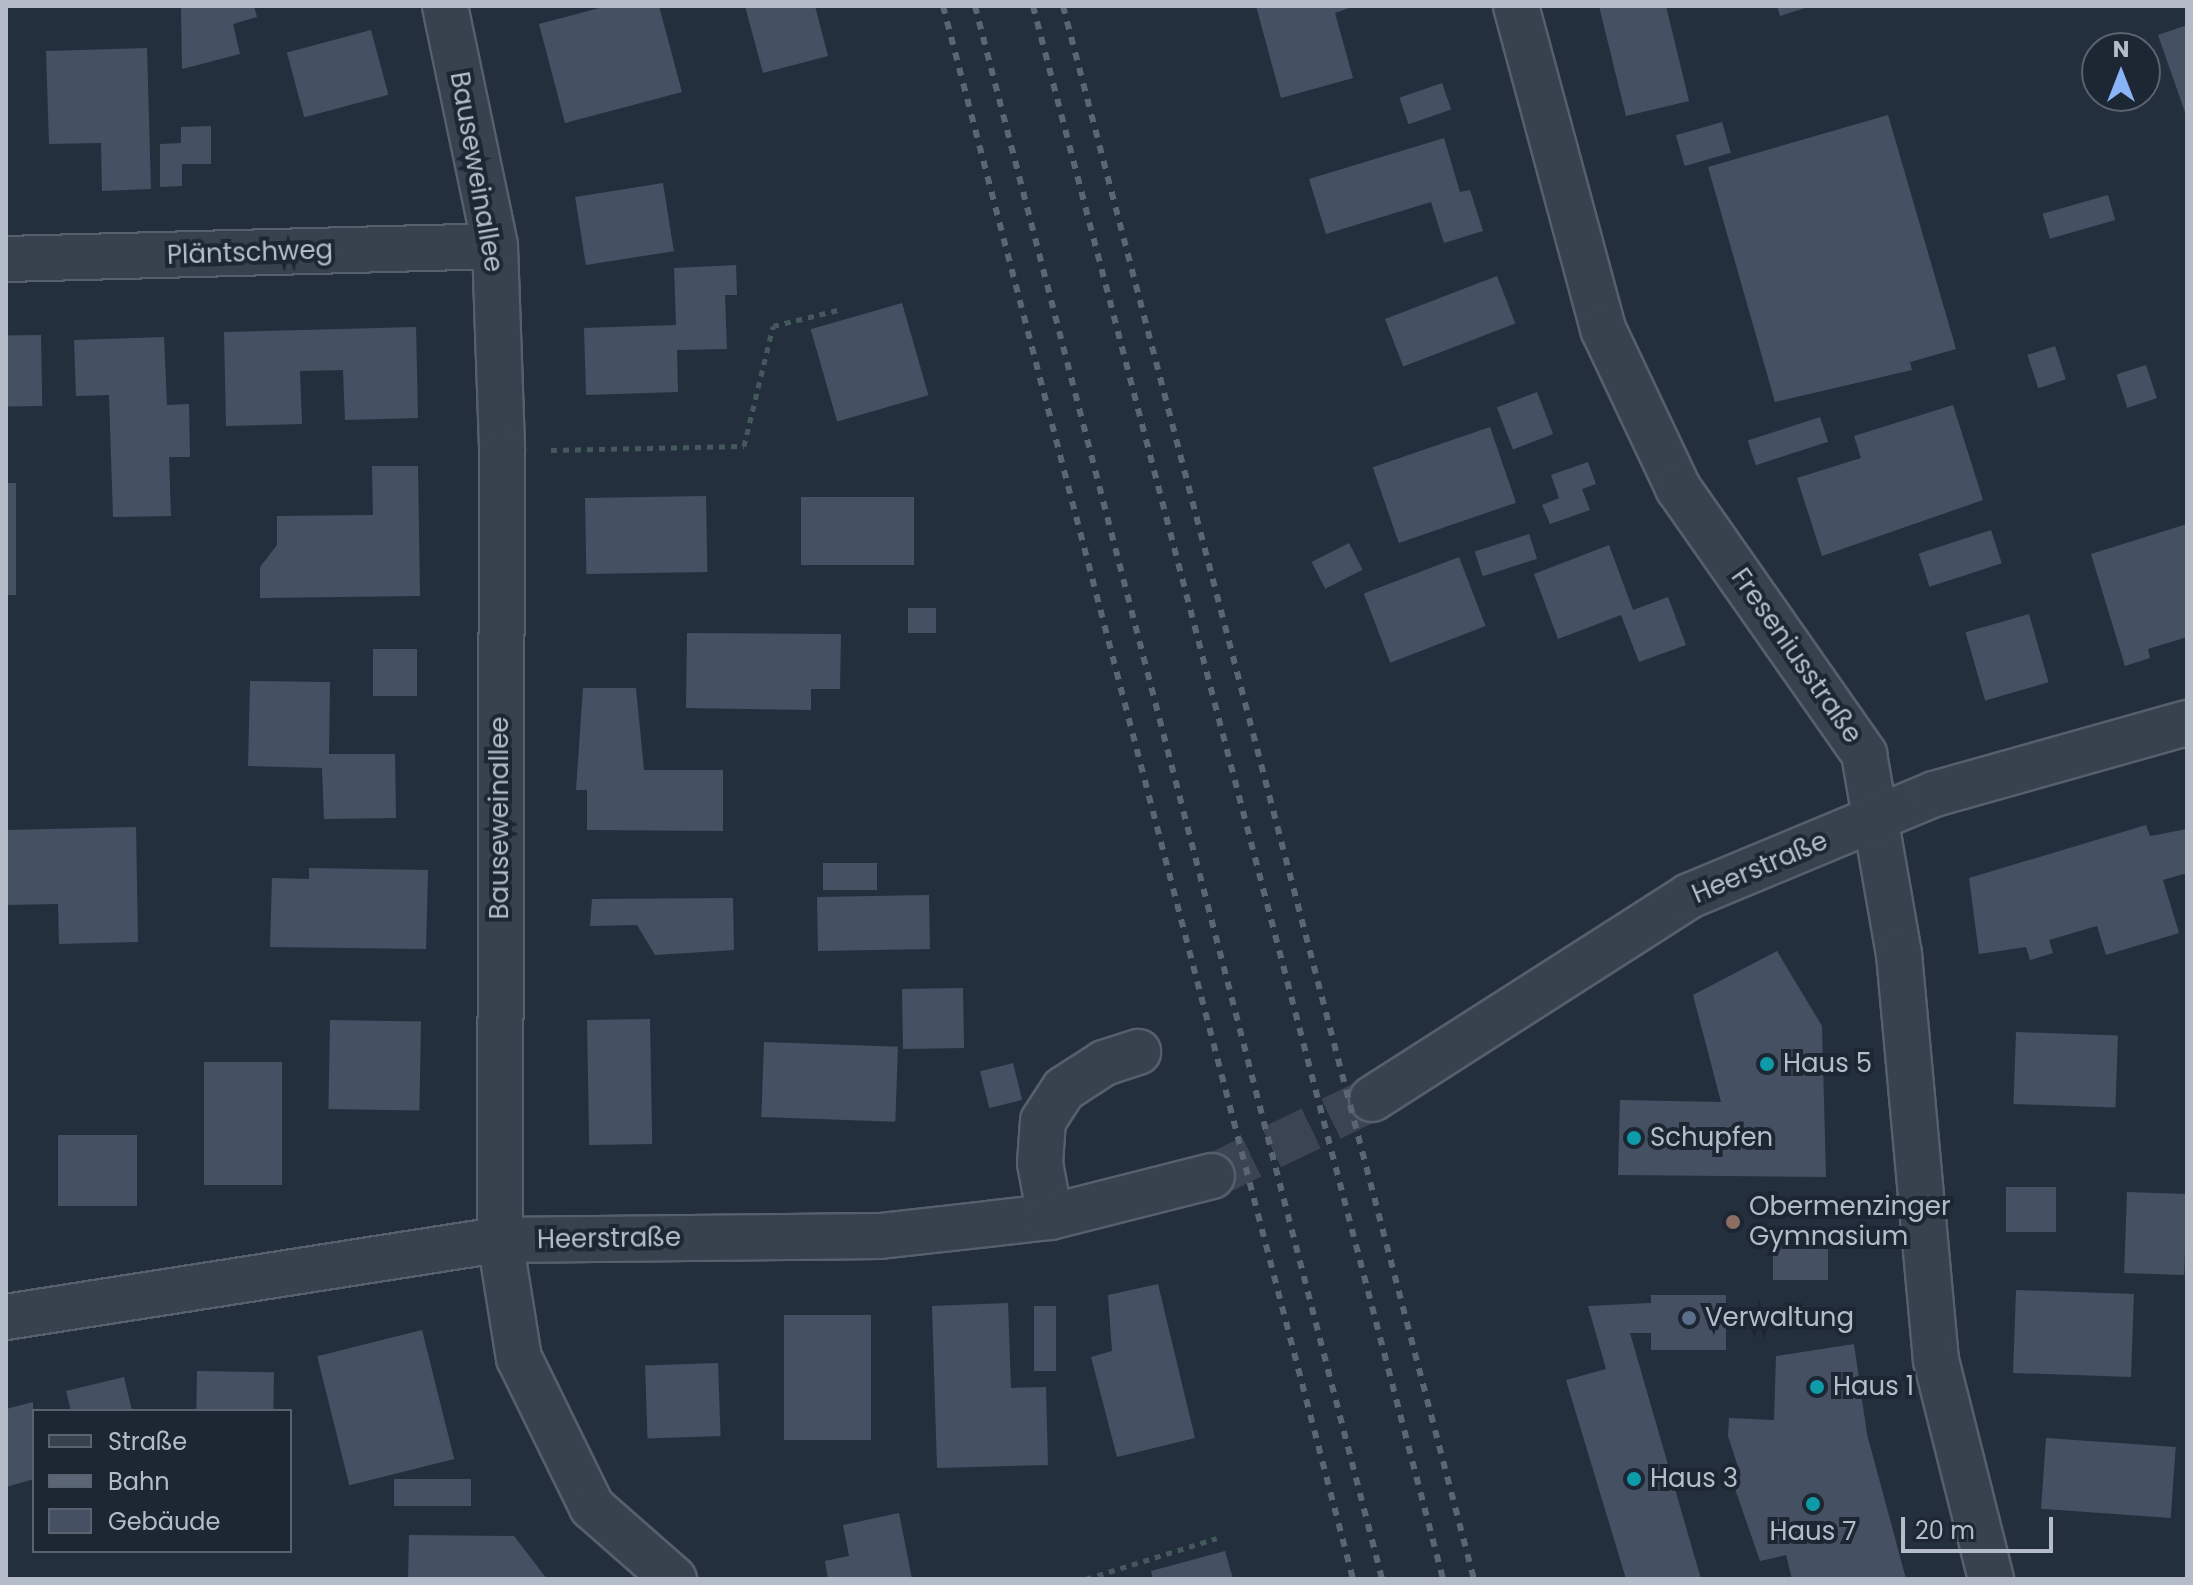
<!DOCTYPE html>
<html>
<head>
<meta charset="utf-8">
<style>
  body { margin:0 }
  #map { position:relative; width:2193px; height:1585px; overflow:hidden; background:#242f3e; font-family:Poppins,sans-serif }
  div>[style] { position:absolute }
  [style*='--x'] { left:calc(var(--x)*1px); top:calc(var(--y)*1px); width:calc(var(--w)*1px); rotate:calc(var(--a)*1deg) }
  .building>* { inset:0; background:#455162; transform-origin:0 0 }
  .minor-tunnel>* { height:44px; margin-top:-22px; transform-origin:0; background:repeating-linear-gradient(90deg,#3a4453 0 44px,transparent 0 66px) }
  .path>* { height:5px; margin-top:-2.5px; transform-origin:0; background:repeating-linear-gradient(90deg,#44595c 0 6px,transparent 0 12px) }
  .roads { filter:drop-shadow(2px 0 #565f6c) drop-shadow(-2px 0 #565f6c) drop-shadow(0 2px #565f6c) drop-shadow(0 -2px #565f6c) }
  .minor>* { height:44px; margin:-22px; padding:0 22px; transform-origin:22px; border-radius:22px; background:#38414e }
  .rail>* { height:6px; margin-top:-3px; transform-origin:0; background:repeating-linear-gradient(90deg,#5a6575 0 8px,transparent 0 16px) }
  .dots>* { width:22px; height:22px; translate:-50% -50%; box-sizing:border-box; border:4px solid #1d2633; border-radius:50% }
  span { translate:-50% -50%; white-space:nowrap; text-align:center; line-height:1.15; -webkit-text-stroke:8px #1d2633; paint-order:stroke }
  .street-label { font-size:26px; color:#b4bcc9 }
  .poi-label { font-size:26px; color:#b4bcc9 }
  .left { translate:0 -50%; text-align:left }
  .frame { position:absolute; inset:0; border:8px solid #b4bcc9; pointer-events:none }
  .legend { position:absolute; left:32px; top:1409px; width:260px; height:144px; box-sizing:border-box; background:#1d2633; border:2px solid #59626f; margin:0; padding:10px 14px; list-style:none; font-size:24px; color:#b4bcc9 }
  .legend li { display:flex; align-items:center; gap:16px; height:40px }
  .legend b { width:40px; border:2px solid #59626f }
  .north { position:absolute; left:2081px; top:32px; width:80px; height:80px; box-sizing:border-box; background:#1d2633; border:2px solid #59626f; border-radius:50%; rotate:0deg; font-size:22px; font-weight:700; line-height:32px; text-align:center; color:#b4bcc9 }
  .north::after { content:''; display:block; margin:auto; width:28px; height:36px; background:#8ab4f8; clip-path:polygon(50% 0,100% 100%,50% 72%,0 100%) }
  .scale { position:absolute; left:1901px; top:1517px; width:152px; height:36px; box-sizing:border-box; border:4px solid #b4bcc9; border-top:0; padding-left:10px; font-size:24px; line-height:28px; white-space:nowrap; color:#b4bcc9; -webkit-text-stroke:6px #1d2633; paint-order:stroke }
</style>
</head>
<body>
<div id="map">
  <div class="building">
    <i style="clip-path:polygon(254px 6px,257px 17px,233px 24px,240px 54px,182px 69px,181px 8px)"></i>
    <i style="clip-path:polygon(659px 6px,682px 92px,565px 123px,539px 24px,607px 6px)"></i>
    <i style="clip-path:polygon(745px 6px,815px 6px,828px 56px,763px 73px)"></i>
    <i style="clip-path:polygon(1256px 6px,1355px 6px,1335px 13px,1353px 78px,1281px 98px)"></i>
    <i style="clip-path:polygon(1599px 6px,1666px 6px,1689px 101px,1626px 116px)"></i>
    <i style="clip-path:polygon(1777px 6px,1808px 6px,1808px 7px,1780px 16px)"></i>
    <i style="clip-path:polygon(2187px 25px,2187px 118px,2158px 35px)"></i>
    <i style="left:371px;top:30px;width:67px;height:87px;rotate:75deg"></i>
    <i style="clip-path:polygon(147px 48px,151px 189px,102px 191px,101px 143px,49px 144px,46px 51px)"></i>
    <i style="left:1442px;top:83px;width:28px;height:45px;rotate:71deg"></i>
    <i style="clip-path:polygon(1888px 115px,1956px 349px,1910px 362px,1912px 370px,1775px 402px,1708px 167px)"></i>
    <i style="left:1722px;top:122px;width:32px;height:48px;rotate:74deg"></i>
    <i style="clip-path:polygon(211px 126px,211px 164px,182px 164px,182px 186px,160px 187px,160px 144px,181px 143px,181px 127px)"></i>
    <i style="clip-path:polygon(1444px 138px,1460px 192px,1470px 190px,1483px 231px,1444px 243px,1431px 202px,1326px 234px,1309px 179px)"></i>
    <i style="left:663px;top:183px;width:69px;height:89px;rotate:81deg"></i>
    <i style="left:2108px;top:195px;width:26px;height:68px;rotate:74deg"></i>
    <i style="clip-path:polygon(736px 265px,737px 295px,725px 295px,727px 349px,677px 350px,678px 392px,586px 395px,584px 328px,676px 325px,674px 268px)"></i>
    <i style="left:1497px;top:276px;width:51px;height:120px;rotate:69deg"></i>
    <i style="left:902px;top:303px;width:96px;height:95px;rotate:74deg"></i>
    <i style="clip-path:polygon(416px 327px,418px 418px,345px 420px,343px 370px,300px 371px,302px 424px,226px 426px,224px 332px)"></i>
    <i style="left:41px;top:335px;width:71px;height:35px;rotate:89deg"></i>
    <i style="clip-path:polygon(164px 337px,167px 405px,189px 404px,190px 457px,169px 457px,171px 516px,113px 517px,109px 395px,76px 396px,74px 340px)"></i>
    <i style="left:2055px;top:346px;width:35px;height:29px;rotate:72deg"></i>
    <i style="left:2146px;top:365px;width:35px;height:31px;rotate:72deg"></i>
    <i style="left:1537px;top:392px;width:45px;height:43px;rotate:69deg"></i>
    <i style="clip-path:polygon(1953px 405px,1983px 500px,1822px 556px,1797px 478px,1861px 458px,1854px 436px)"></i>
    <i style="left:1820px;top:417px;width:26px;height:76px;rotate:72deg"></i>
    <i style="left:1490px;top:427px;width:80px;height:124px;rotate:71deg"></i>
    <i style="clip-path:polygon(1588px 462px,1596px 484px,1582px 489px,1590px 510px,1550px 524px,1542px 505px,1559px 498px,1551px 475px)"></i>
    <i style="clip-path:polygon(372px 466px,418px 466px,420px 596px,260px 598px,260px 567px,277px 545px,277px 516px,373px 515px)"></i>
    <i style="left:6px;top:483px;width:10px;height:112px"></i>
    <i style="left:706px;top:496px;width:76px;height:121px;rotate:89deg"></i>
    <i style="left:801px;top:497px;width:113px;height:68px"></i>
    <i style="clip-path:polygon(2187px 524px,2187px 637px,2148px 649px,2150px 658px,2125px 666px,2091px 554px)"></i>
    <i style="left:1991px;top:530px;width:35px;height:76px;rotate:72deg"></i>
    <i style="left:1529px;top:534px;width:26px;height:57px;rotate:72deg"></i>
    <i style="left:1349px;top:543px;width:30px;height:42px;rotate:63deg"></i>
    <i style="clip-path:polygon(1609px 545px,1633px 610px,1668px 597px,1686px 645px,1639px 662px,1621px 615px,1558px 639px,1534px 574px)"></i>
    <i style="left:1459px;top:557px;width:74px;height:102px;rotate:69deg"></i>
    <i style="left:908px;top:608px;width:28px;height:25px"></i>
    <i style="left:2029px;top:614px;width:71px;height:66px;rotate:74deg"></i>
    <i style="clip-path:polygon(687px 633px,841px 634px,840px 689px,811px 689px,811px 710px,686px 708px)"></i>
    <i style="left:373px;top:649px;width:44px;height:47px"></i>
    <i style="clip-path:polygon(250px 681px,330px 682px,329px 754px,395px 754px,396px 818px,324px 819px,322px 768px,248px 766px)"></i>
    <i style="clip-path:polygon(583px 688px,636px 688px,644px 770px,723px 770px,723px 831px,587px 830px,587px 790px,576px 790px)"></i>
    <i style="clip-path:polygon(2146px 825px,2150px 836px,2187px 829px,2187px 873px,2163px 880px,2179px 933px,2106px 955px,2097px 926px,2049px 940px,2053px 953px,2030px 960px,2026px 947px,1979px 954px,1969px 878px)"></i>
    <i style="clip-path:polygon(136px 827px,138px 942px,59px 944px,58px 904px,6px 905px,6px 830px)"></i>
    <i style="left:823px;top:863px;width:54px;height:27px"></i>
    <i style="clip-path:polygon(309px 868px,428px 870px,426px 949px,270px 947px,272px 878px,309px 879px)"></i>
    <i style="left:929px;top:895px;width:54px;height:112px;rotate:89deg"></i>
    <i style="clip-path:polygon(733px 898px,734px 950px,655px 955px,637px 925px,590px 926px,592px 899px)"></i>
    <i style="clip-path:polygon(1777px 951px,1822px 1026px,1826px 1177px,1618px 1175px,1620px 1100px,1721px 1102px,1693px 995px)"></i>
    <i style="left:963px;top:988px;width:60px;height:61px;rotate:89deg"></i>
    <i style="left:650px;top:1019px;width:125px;height:63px;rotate:89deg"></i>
    <i style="left:330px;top:1020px;width:91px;height:89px;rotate:1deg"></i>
    <i style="left:2016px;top:1032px;width:102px;height:72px;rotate:2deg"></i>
    <i style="left:764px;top:1042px;width:134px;height:75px;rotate:2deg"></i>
    <i style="left:204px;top:1062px;width:78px;height:123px"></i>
    <i style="left:1013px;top:1063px;width:38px;height:34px;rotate:76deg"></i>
    <i style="left:137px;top:1135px;width:71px;height:79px;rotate:90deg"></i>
    <i style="left:2006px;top:1187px;width:50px;height:45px"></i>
    <i style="left:2127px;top:1192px;width:60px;height:81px;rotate:2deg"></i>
    <i style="left:1773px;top:1239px;width:55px;height:41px"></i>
    <i style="clip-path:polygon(1158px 1284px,1195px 1438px,1117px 1457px,1091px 1357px,1112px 1351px,1108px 1295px)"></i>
    <i style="left:2016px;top:1290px;width:118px;height:83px;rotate:2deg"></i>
    <i style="clip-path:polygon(1651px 1295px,1726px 1295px,1726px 1350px,1651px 1350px,1651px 1333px,1630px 1333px,1701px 1579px,1626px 1579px,1566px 1380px,1606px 1369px,1588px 1306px,1651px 1303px)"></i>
    <i style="clip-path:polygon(1008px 1303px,1011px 1388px,1046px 1387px,1048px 1465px,937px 1468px,932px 1306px)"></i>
    <i style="left:1034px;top:1306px;width:22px;height:65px"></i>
    <i style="left:871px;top:1315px;width:125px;height:87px;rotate:90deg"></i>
    <i style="left:422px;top:1330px;width:133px;height:108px;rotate:76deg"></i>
    <i style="clip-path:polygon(1854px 1344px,1867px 1434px,1906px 1579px,1792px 1579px,1786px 1555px,1760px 1561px,1732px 1480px,1741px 1476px,1728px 1436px,1729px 1418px,1774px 1420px,1776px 1356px)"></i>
    <i style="left:718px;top:1363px;width:73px;height:73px;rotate:88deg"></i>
    <i style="left:197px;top:1371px;width:77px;height:40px;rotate:1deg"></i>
    <i style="clip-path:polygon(124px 1377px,132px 1411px,71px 1411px,66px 1391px)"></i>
    <i style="clip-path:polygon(33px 1402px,34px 1479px,6px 1487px,6px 1409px)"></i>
    <i style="left:2046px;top:1438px;width:130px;height:71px;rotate:4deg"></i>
    <i style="left:394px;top:1479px;width:77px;height:27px"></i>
    <i style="clip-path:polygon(899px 1513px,912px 1579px,828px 1579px,825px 1561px,849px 1556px,843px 1525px)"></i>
    <i style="clip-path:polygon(409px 1535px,514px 1536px,547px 1579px,408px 1579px)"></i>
    <i style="clip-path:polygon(1225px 1551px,1233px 1579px,1153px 1579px,1151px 1571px)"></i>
  </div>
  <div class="minor-tunnel">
    <i style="--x:1212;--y:1176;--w:178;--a:-25.7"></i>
  </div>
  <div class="path">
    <i style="--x:551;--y:450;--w:193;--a:-1.2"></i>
    <i style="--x:744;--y:446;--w:123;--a:-76.4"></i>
    <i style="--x:773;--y:326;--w:67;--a:-13.8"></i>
    <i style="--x:1086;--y:1579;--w:137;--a:-17.4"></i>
  </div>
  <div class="roads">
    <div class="minor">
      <i style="--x:445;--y:6;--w:245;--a:78.2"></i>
      <i style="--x:495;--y:246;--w:205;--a:88"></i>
      <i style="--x:502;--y:451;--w:789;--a:90.15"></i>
      <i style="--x:500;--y:1240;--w:120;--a:80.9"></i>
      <i style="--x:519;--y:1358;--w:166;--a:63.9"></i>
      <i style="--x:592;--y:1507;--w:109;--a:41.3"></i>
      <i style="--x:1516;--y:6;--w:335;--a:74.9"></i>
      <i style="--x:1603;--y:329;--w:176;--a:64.7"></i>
      <i style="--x:1678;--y:488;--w:325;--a:55"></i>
      <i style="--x:1864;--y:754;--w:203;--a:80.1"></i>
      <i style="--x:1899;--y:954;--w:408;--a:84.8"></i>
      <i style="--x:1936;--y:1360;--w:226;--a:75.9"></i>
      <i style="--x:6;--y:259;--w:489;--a:-1.5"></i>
      <i style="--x:1372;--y:1099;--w:376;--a:-32.6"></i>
      <i style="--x:1689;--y:896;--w:265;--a:-22.6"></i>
      <i style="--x:1934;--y:794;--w:263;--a:-15.7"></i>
      <i style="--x:1050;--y:1217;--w:55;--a:-100.5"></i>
      <i style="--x:1040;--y:1163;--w:42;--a:-85.9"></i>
      <i style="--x:1043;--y:1121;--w:38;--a:-57"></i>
      <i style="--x:1064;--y:1089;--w:48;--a:-33"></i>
      <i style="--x:1104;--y:1063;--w:36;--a:-18"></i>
      <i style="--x:6;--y:1317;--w:500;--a:-8.9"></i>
      <i style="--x:500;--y:1240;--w:380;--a:-0.6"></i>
      <i style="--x:880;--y:1236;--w:171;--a:-6.4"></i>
      <i style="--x:1050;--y:1217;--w:167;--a:-14.2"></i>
    </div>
  </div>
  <div class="rail">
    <i style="--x:943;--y:6;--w:1626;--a:75.39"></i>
    <i style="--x:975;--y:6;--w:1625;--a:75.49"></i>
    <i style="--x:1033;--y:6;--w:1626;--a:75.39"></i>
    <i style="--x:1063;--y:6;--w:1626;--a:75.36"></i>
  </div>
  <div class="dots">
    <i style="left:1767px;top:1064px;background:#0f9aa8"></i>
    <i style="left:1634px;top:1138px;background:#0f9aa8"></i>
    <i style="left:1733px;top:1222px;background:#8d6e63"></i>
    <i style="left:1689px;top:1318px;background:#5c6f8a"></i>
    <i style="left:1817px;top:1387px;background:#0f9aa8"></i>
    <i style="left:1634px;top:1479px;background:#0f9aa8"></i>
    <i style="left:1813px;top:1504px;background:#0f9aa8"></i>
  </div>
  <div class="street-label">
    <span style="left:476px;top:172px;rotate:80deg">Bauseweinallee</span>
    <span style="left:250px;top:253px;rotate:-2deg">Pläntschweg</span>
    <span style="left:1796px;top:656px;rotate:55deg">Freseniusstraße</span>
    <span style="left:500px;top:818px;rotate:-90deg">Bauseweinallee</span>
    <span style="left:1760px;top:868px;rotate:-23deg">Heerstraße</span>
    <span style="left:609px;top:1239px;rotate:-1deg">Heerstraße</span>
  </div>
  <div class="poi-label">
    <span class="left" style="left:1783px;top:1064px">Haus 5</span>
    <span class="left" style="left:1650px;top:1138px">Schupfen</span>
    <span class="left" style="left:1749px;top:1222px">Obermenzinger<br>Gymnasium</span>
    <span class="left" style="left:1705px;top:1318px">Verwaltung</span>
    <span class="left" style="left:1833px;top:1387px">Haus 1</span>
    <span class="left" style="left:1650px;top:1479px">Haus 3</span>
    <span style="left:1813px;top:1532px">Haus 7</span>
  </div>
  <div class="frame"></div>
  <ul class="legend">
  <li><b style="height:10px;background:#38414e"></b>Straße</li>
  <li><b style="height:10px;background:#5a6575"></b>Bahn</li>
  <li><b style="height:22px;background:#455162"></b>Gebäude</li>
  </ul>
  <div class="north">N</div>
  <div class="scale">20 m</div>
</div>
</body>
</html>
